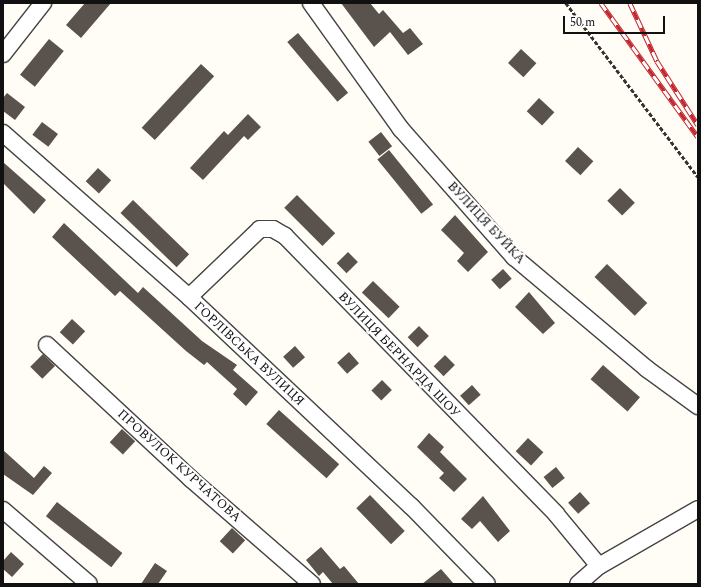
<!DOCTYPE html>
<html>
<head>
<meta charset="utf-8">
<style>
  body { margin:0 }
  #map { position:relative; width:701px; height:587px; overflow:hidden; background:#fffdf5; font-family:Spectral,serif }
  div>[style] { position:absolute }
  [style*='--x'] { left:calc(var(--x)*1px); top:calc(var(--y)*1px); width:calc(var(--w)*1px); rotate:calc(var(--a)*1deg) }
  .building>* { inset:0; background:#5a524d; transform-origin:0 0 }
  .path>* { height:2.5px; margin-top:-1.25px; transform-origin:0; background:repeating-linear-gradient(90deg,#333 0 4px,transparent 0 6px) }
  .roads { filter:drop-shadow(1px 0 #444) drop-shadow(-1px 0 #444) drop-shadow(0 1px #444) drop-shadow(0 -1px #444) }
  .street>* { height:16px; margin:-8px; padding:0 8px; transform-origin:8px; border-radius:8px; background:#fff }
  .rail>* { height:4.5px; margin-top:-2.25px; transform-origin:0; background:repeating-linear-gradient(90deg,#fff 0 9px,#c4262e 0 18px); box-sizing:border-box; border-block:1px solid #c4262e }
  span { translate:-50% -50%; white-space:nowrap; text-align:center; line-height:1.15; -webkit-text-stroke:4px #fff; paint-order:stroke }
  .street-label { font-size:13px; color:#111 }
  .frame { position:absolute; inset:0; border:4px solid #111; pointer-events:none }
  .scale { position:absolute; left:563px; top:16px; width:102px; height:18px; box-sizing:border-box; border:2px solid #111; border-top:0; padding-left:5px; font-size:12px; line-height:14px; white-space:nowrap; color:#111; -webkit-text-stroke:3px #fff; paint-order:stroke }
</style>
</head>
<body>
<div id="map">
  <div class="building">
    <i style="clip-path:polygon(85px 3px,111px 3px,81px 38px,66px 25px)"></i>
    <i style="clip-path:polygon(341px 3px,370px 3px,379px 14px,383px 10px,403px 33px,410px 28px,423px 44px,408px 55px,390px 32px,374px 47px)"></i>
    <i style="left:298px;top:33px;width:78px;height:14px;rotate:50deg"></i>
    <i style="left:49px;top:39px;width:19px;height:46px;rotate:39deg"></i>
    <i style="left:521px;top:49px;width:21px;height:19px;rotate:43deg"></i>
    <i style="left:201px;top:64px;width:18px;height:87px;rotate:43deg"></i>
    <i style="clip-path:polygon(7px 93px,25px 107px,15px 120px,3px 111px,3px 98px)"></i>
    <i style="left:539px;top:98px;width:21px;height:18px;rotate:43deg"></i>
    <i style="clip-path:polygon(248px 114px,261px 127px,248px 140px,244px 136px,203px 180px,190px 168px,224px 131px,228px 135px)"></i>
    <i style="left:42px;top:122px;width:20px;height:16px;rotate:37deg"></i>
    <i style="left:381px;top:132px;width:18px;height:16px;rotate:52deg"></i>
    <i style="left:578px;top:147px;width:21px;height:19px;rotate:43deg"></i>
    <i style="left:389px;top:150px;width:70px;height:15px;rotate:51deg"></i>
    <i style="clip-path:polygon(3px 162px,46px 200px,34px 214px,3px 183px)"></i>
    <i style="left:98px;top:168px;width:18px;height:18px;rotate:43deg"></i>
    <i style="left:620px;top:188px;width:21px;height:18px;rotate:45deg"></i>
    <i style="left:297px;top:195px;width:54px;height:18px;rotate:45deg"></i>
    <i style="left:133px;top:200px;width:78px;height:18px;rotate:44deg"></i>
    <i style="clip-path:polygon(455px 215px,488px 252px,468px 272px,457px 261px,464px 253px,441px 230px)"></i>
    <i style="clip-path:polygon(64px 223px,138px 293px,143px 287px,202px 341px,237px 365px,233px 370px,258px 392px,246px 406px,233px 394px,237px 389px,207px 362px,204px 365px,186px 351px,120px 291px,115px 296px,52px 237px)"></i>
    <i style="left:348px;top:252px;width:14px;height:16px;rotate:45deg"></i>
    <i style="left:607px;top:264px;width:56px;height:18px;rotate:44deg"></i>
    <i style="left:503px;top:269px;width:13px;height:16px;rotate:48deg"></i>
    <i style="left:373px;top:281px;width:37px;height:16px;rotate:44deg"></i>
    <i style="clip-path:polygon(529px 292px,555px 323px,543px 334px,515px 307px)"></i>
    <i style="left:72px;top:319px;width:18px;height:18px;rotate:43deg"></i>
    <i style="left:419px;top:326px;width:14px;height:16px;rotate:45deg"></i>
    <i style="left:295px;top:346px;width:15px;height:16px;rotate:48deg"></i>
    <i style="left:349px;top:352px;width:15px;height:16px;rotate:48deg"></i>
    <i style="left:43px;top:354px;width:17px;height:18px;rotate:45deg"></i>
    <i style="left:445px;top:355px;width:14px;height:16px;rotate:45deg"></i>
    <i style="left:603px;top:365px;width:49px;height:19px;rotate:41deg"></i>
    <i style="left:382px;top:380px;width:14px;height:15px;rotate:45deg"></i>
    <i style="left:472px;top:385px;width:13px;height:16px;rotate:48deg"></i>
    <i style="left:279px;top:410px;width:81px;height:19px;rotate:42deg"></i>
    <i style="left:122px;top:429px;width:18px;height:18px;rotate:43deg"></i>
    <i style="clip-path:polygon(429px 433px,444px 447px,440px 452px,467px 479px,454px 492px,439px 478px,444px 473px,417px 447px)"></i>
    <i style="left:528px;top:438px;width:21px;height:18px;rotate:43deg"></i>
    <i style="clip-path:polygon(3px 450px,34px 478px,44px 466px,52px 473px,33px 495px,3px 474px)"></i>
    <i style="left:556px;top:467px;width:14px;height:16px;rotate:51deg"></i>
    <i style="left:580px;top:492px;width:15px;height:16px;rotate:48deg"></i>
    <i style="left:370px;top:495px;width:50px;height:19px;rotate:46deg"></i>
    <i style="clip-path:polygon(483px 496px,510px 531px,498px 542px,480px 521px,472px 529px,461px 519px)"></i>
    <i style="left:57px;top:502px;width:83px;height:18px;rotate:38deg"></i>
    <i style="left:232px;top:528px;width:18px;height:18px;rotate:43deg"></i>
    <i style="clip-path:polygon(321px 547px,340px 569px,344px 566px,359px 584px,333px 584px,323px 572px,319px 576px,306px 560px)"></i>
    <i style="clip-path:polygon(11px 552px,24px 564px,12px 577px,3px 569px,3px 561px)"></i>
    <i style="clip-path:polygon(155px 563px,167px 571px,158px 584px,141px 584px)"></i>
    <i style="clip-path:polygon(441px 569px,454px 584px,422px 584px)"></i>
  </div>
  <div class="path">
    <i style="--x:566;--y:3;--w:218;--a:52.8"></i>
  </div>
  <div class="roads">
    <div class="street">
      <i style="--x:311;--y:3;--w:155;--a:54.5"></i>
      <i style="--x:401;--y:129;--w:171;--a:48.6"></i>
      <i style="--x:514;--y:257;--w:174;--a:40.1"></i>
      <i style="--x:647;--y:369;--w:63;--a:36"></i>
      <i style="--x:3;--y:54;--w:65;--a:-51.9"></i>
      <i style="--x:3;--y:133;--w:248;--a:41.4"></i>
      <i style="--x:189;--y:297;--w:306;--a:43.3"></i>
      <i style="--x:412;--y:507;--w:107;--a:45.8"></i>
      <i style="--x:189;--y:297;--w:98;--a:-43.8"></i>
      <i style="--x:260;--y:229;--w:13;--a:0"></i>
      <i style="--x:273;--y:229;--w:14;--a:30"></i>
      <i style="--x:285;--y:236;--w:388;--a:45.7"></i>
      <i style="--x:556;--y:514;--w:67;--a:50.4"></i>
      <i style="--x:47;--y:345;--w:197;--a:42.9"></i>
      <i style="--x:191;--y:479;--w:160;--a:41"></i>
      <i style="--x:3;--y:510;--w:113;--a:40.7"></i>
      <i style="--x:578;--y:584;--w:28;--a:-41"></i>
      <i style="--x:599;--y:566;--w:114;--a:-29.9"></i>
    </div>
  </div>
  <div class="rail">
    <i style="--x:601;--y:3;--w:165;--a:54.1"></i>
    <i style="--x:630;--y:3;--w:64;--a:65"></i>
    <i style="--x:657;--y:61;--w:76;--a:57.4"></i>
  </div>
  <div class="street-label">
    <span style="left:486px;top:223px;rotate:47deg">ВУЛИЦЯ БУЙКА</span>
    <span style="left:249px;top:354px;rotate:43deg">ГОРЛІВСЬКА ВУЛИЦЯ</span>
    <span style="left:399px;top:355px;rotate:46deg">ВУЛИЦЯ БЕРНАРДА ШОУ</span>
    <span style="left:179px;top:466px;rotate:42deg">ПРОВУЛОК КУРЧАТОВА</span>
  </div>
  <div class="frame"></div>
  <div class="scale">50 m</div>
</div>
</body>
</html>
